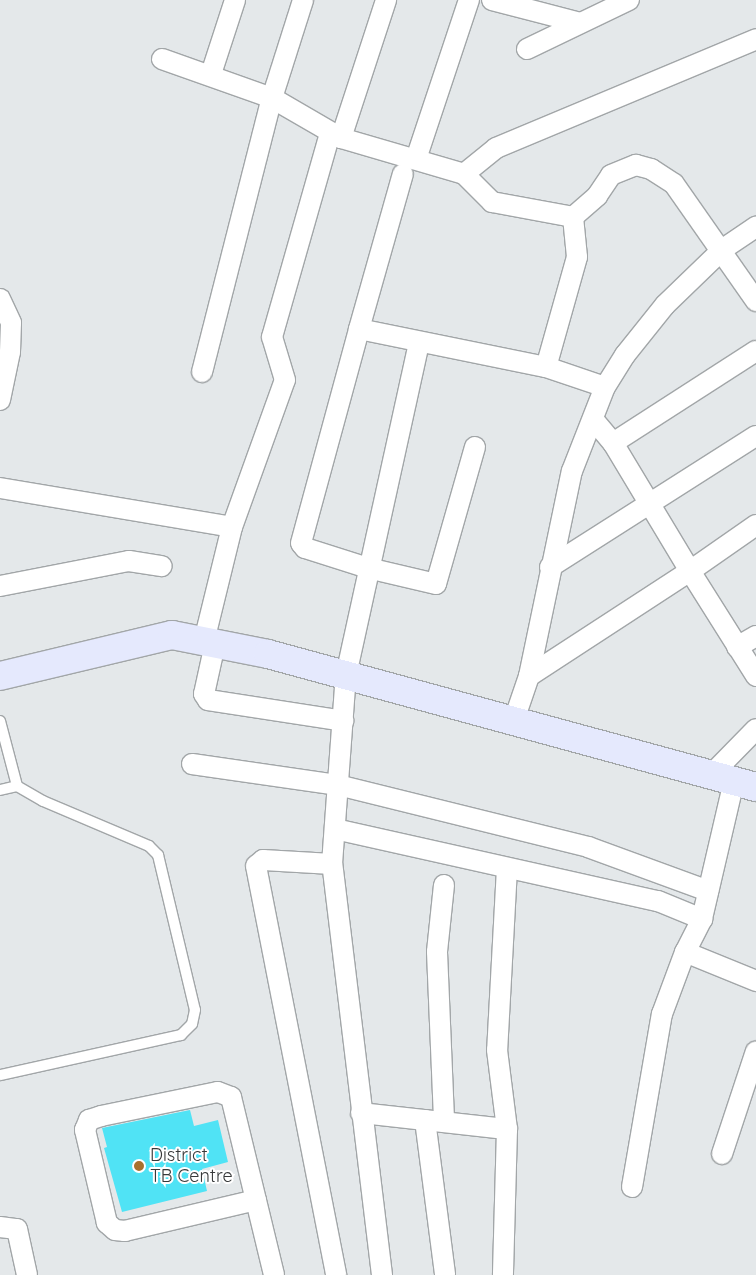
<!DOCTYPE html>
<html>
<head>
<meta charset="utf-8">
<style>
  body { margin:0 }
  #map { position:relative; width:756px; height:1275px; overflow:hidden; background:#e4e8ea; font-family:Quicksand,sans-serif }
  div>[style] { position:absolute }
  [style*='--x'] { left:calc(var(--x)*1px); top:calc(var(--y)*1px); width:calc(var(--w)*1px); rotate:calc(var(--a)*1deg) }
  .building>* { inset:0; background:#50e3f5 }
  .roads { filter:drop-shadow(1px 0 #a2a6a8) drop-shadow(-1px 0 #a2a6a8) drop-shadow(0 1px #a2a6a8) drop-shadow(0 -1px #a2a6a8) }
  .lane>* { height:10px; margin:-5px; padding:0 5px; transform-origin:5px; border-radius:5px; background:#fff }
  .street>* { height:20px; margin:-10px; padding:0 10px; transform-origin:10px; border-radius:10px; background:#fff }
  .secondary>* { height:28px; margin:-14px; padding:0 14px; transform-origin:14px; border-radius:14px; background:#e5e9fd }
  .dots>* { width:14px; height:14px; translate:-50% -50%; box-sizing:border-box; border:2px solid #fff; border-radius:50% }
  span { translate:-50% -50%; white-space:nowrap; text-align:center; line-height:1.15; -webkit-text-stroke:4px #fff; paint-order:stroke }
  .poi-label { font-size:18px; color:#37393a }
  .left { translate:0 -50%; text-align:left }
</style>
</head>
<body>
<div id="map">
  <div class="building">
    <i style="clip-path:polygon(190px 1110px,194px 1126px,218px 1120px,228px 1162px,202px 1169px,207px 1191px,122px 1212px,104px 1148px,107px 1147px,102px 1128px)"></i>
  </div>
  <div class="roads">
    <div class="lane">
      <i style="--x:0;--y:721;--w:67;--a:75.3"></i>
      <i style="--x:17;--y:786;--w:30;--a:30"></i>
      <i style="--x:43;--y:801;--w:115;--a:23"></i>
      <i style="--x:149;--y:846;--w:13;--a:45"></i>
      <i style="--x:158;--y:855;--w:159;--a:76.6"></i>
      <i style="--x:195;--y:1010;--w:14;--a:102"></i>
      <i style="--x:192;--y:1024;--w:16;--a:135"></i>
      <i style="--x:181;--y:1035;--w:185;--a:167.5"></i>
      <i style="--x:0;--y:790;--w:17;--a:-13"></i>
    </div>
    <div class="street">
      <i style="--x:492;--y:0;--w:91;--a:14.6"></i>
      <i style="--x:527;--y:49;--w:113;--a:-25.7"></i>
      <i style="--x:162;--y:59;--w:117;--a:19.5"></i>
      <i style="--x:272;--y:98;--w:80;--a:30.1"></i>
      <i style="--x:341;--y:138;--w:128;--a:16.3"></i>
      <i style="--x:464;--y:174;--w:40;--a:45"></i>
      <i style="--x:492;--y:202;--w:82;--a:10.5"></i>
      <i style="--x:573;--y:217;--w:40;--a:84.3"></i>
      <i style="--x:577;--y:257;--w:114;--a:105.7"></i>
      <i style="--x:546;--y:367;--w:62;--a:18.7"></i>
      <i style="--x:211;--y:74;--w:78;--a:-72"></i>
      <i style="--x:341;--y:138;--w:145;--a:-71.9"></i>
      <i style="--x:416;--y:159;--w:168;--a:-71.6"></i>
      <i style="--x:464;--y:174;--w:41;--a:-39.1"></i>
      <i style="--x:496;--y:148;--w:282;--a:-22.7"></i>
      <i style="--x:573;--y:217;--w:32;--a:-41"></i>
      <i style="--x:597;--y:196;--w:25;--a:-56"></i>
      <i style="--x:611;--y:175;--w:27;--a:-22"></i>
      <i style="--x:636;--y:165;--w:16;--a:15"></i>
      <i style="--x:651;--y:169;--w:27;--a:33"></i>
      <i style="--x:674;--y:184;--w:143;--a:55"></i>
      <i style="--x:0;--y:299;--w:26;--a:65"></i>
      <i style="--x:11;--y:323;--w:29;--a:92"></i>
      <i style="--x:10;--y:352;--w:49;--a:101.8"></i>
      <i style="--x:359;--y:329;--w:161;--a:-74.2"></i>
      <i style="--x:202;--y:372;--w:283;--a:-75.7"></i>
      <i style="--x:272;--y:98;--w:103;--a:-72.4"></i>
      <i style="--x:613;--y:443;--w:170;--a:-32.8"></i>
      <i style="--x:475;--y:447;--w:142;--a:105.9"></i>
      <i style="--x:436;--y:584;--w:70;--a:-166.8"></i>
      <i style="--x:368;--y:568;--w:66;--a:-162.4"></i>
      <i style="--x:305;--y:548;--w:6;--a:-129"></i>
      <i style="--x:301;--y:543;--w:222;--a:-74.8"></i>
      <i style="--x:359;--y:329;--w:191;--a:11.5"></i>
      <i style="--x:0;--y:488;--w:235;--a:9.5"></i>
      <i style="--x:756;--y:525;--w:80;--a:145.1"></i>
      <i style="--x:690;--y:571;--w:124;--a:57.8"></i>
      <i style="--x:550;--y:567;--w:244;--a:-32.5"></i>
      <i style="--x:0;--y:586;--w:131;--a:-11"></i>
      <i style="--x:129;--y:561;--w:33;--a:9"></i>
      <i style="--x:204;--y:641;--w:117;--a:-76.2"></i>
      <i style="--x:232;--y:527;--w:156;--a:-70.2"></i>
      <i style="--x:285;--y:380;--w:45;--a:-106.8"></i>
      <i style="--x:272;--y:337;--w:212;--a:-74.1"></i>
      <i style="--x:215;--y:644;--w:51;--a:102.4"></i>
      <i style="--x:204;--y:694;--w:7;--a:56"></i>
      <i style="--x:208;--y:700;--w:137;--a:8.8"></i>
      <i style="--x:737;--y:647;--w:22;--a:-30"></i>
      <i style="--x:529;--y:676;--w:192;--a:-33.1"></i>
      <i style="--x:690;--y:571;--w:149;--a:-121"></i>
      <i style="--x:613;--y:443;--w:31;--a:-130"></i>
      <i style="--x:513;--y:723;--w:50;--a:-71.2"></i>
      <i style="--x:529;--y:676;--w:209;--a:-78.2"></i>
      <i style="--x:572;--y:471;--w:90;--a:-68.6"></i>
      <i style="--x:605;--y:387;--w:38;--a:-58"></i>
      <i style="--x:625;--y:355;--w:64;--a:-51.3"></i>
      <i style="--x:665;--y:305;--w:81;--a:-44"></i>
      <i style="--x:723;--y:249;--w:40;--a:-34"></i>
      <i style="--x:192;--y:764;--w:148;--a:8.2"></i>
      <i style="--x:338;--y:785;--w:258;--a:13.9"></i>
      <i style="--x:588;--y:847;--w:128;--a:20.1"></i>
      <i style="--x:711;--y:775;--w:64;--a:-45.6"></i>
      <i style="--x:734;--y:781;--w:142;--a:103.1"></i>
      <i style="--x:702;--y:919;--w:37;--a:117"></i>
      <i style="--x:685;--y:952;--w:77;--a:22.2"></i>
      <i style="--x:335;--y:829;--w:331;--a:12.6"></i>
      <i style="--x:658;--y:901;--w:48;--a:22.2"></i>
      <i style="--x:332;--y:864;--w:69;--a:-176.7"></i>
      <i style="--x:263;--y:860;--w:9;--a:139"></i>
      <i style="--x:256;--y:866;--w:417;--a:78.9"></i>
      <i style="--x:507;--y:868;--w:182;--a:93.1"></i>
      <i style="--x:497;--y:1050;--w:80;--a:82.8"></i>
      <i style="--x:444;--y:885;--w:67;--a:96"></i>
      <i style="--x:437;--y:952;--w:170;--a:87.6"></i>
      <i style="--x:361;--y:1113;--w:147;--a:6.3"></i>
      <i style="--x:507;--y:1129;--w:146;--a:91.6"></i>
      <i style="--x:425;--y:1120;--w:156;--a:82.6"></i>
      <i style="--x:722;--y:1154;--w:108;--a:-71.7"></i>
      <i style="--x:632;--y:1187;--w:176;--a:-80.2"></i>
      <i style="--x:662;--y:1014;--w:66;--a:-69.6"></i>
      <i style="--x:256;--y:1200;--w:135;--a:166.7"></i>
      <i style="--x:125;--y:1231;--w:10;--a:-174"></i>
      <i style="--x:115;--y:1230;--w:11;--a:-139"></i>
      <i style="--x:107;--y:1223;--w:96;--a:-103.3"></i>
      <i style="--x:85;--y:1130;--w:11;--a:-68"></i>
      <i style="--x:89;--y:1120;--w:13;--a:-18"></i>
      <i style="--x:101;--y:1116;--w:119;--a:-11.6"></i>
      <i style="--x:218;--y:1092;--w:14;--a:21"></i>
      <i style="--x:231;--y:1097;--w:183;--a:76.4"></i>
      <i style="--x:0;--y:1227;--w:17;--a:7"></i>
      <i style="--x:17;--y:1229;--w:47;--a:77.7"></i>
      <i style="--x:382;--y:1275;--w:414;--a:-96.9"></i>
      <i style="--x:332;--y:864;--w:190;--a:-85.8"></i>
      <i style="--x:346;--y:675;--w:339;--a:-77.6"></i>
    </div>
    <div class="secondary">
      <i style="--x:0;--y:676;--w:177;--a:-13.4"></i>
      <i style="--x:172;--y:635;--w:98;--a:11.2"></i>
      <i style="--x:268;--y:654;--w:506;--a:15.25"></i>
    </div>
  </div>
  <div class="dots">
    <i style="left:139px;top:1166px;background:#a8712d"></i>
  </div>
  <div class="poi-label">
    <span class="left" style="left:150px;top:1166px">District<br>TB Centre</span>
  </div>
</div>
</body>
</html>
